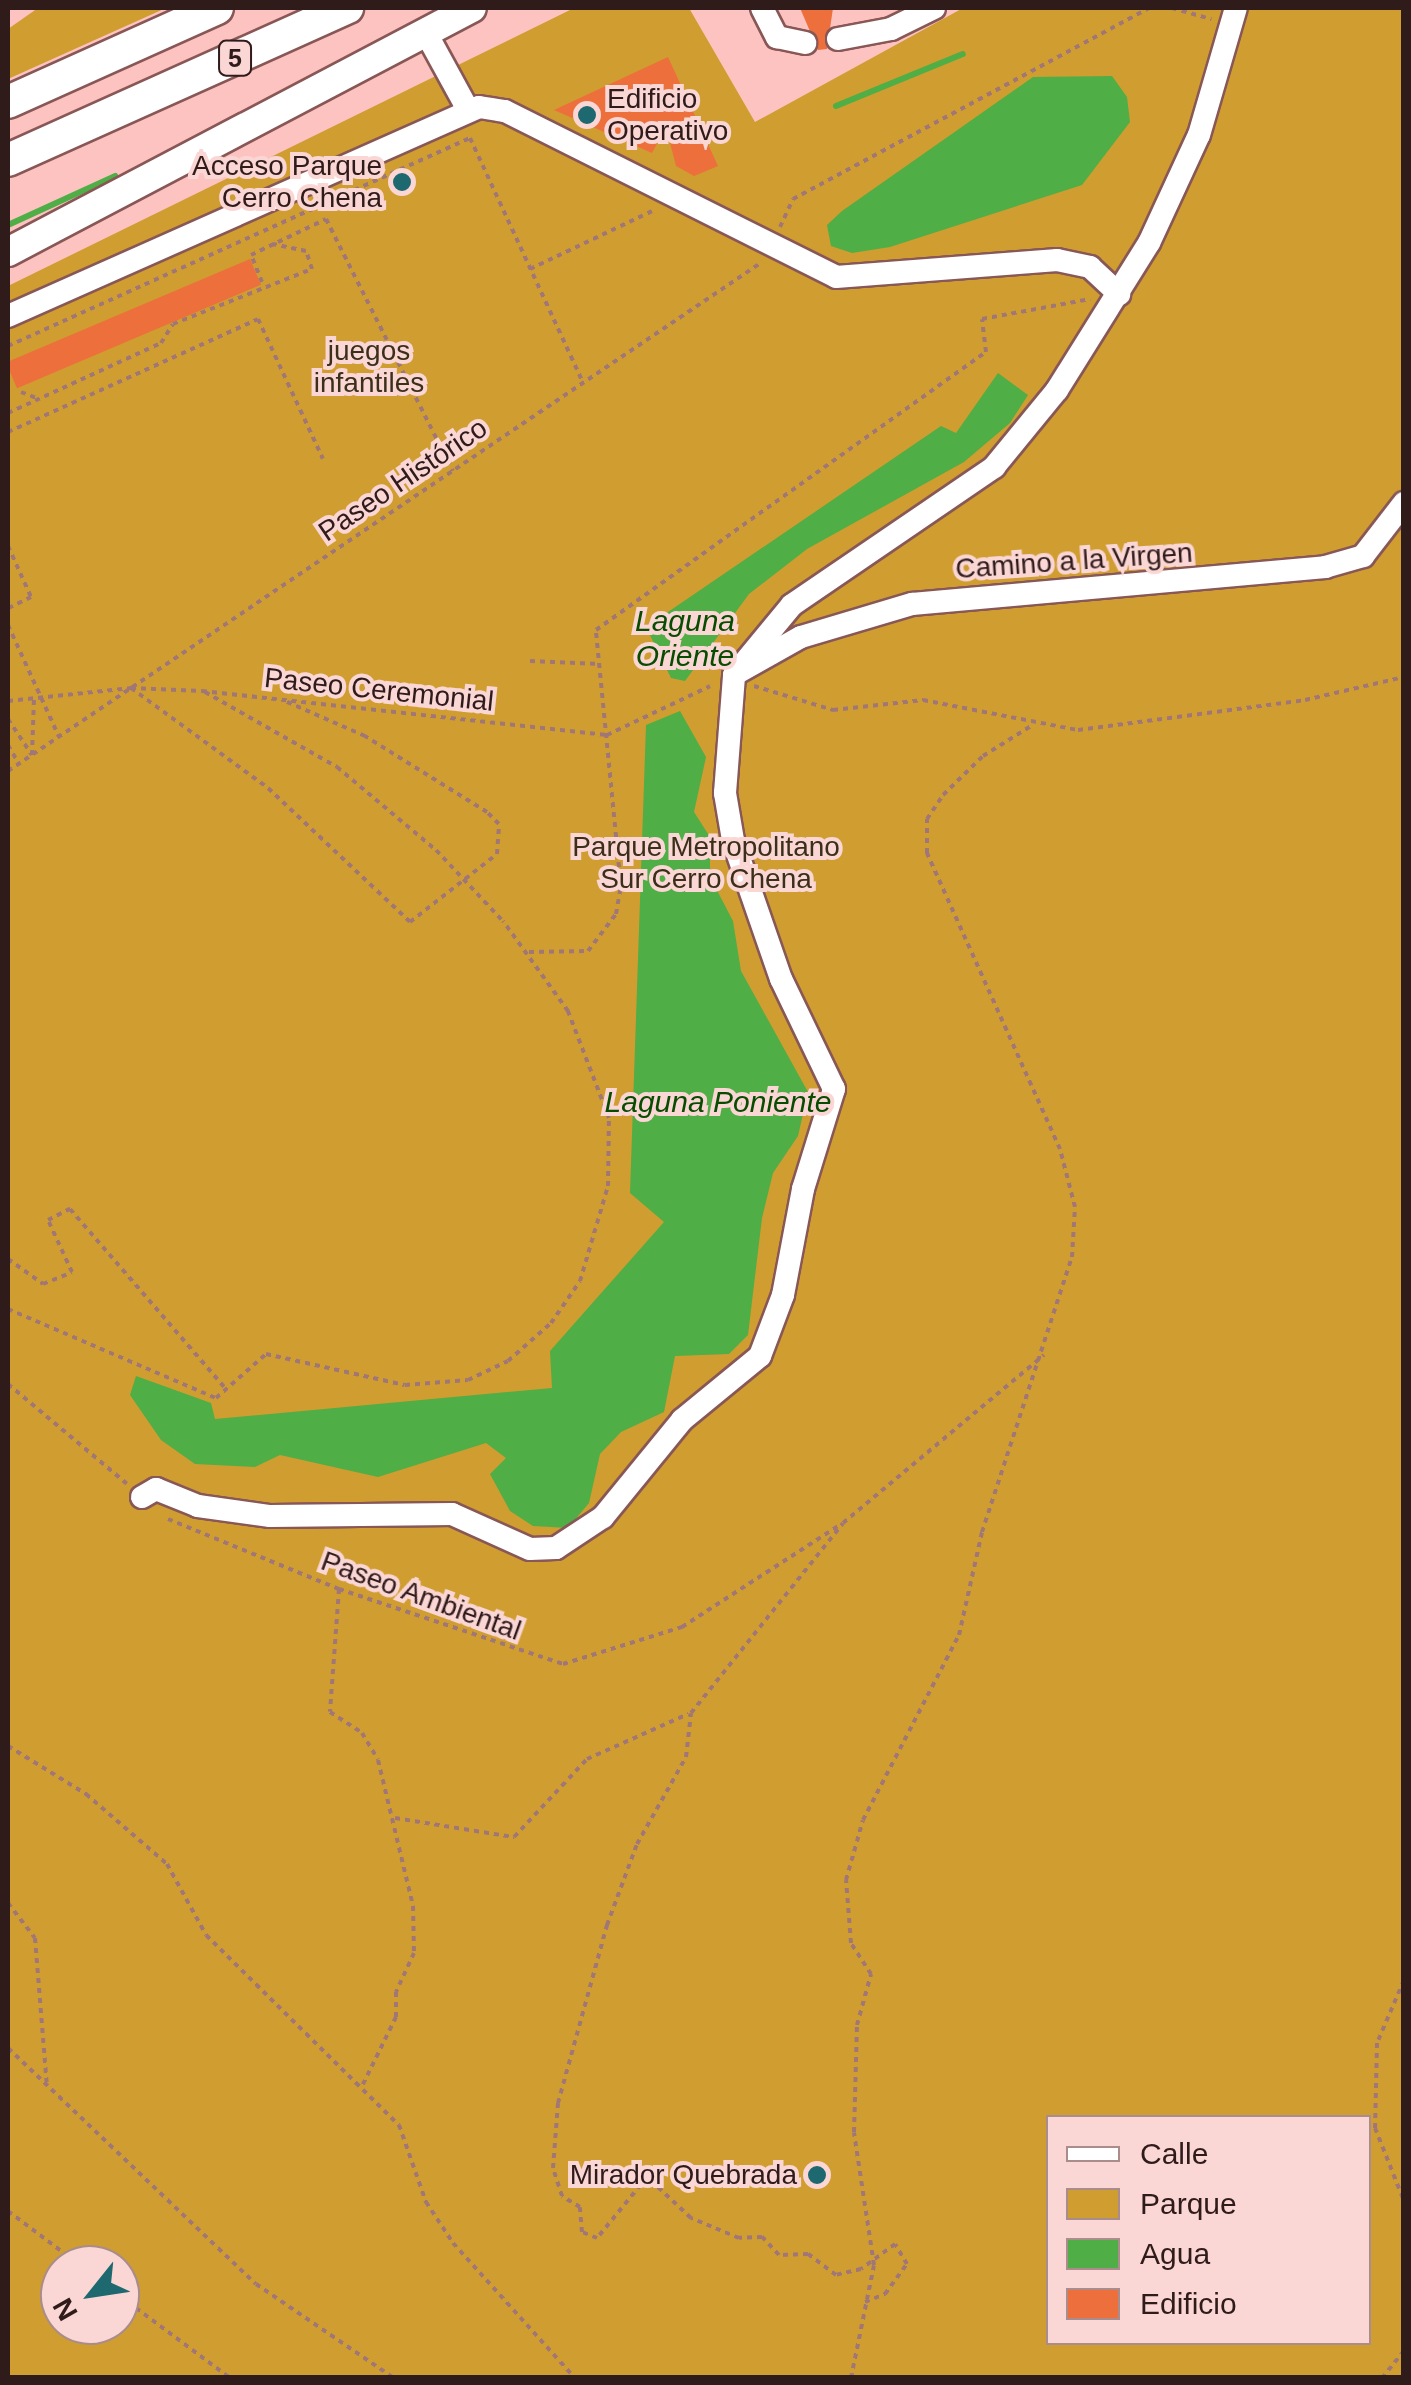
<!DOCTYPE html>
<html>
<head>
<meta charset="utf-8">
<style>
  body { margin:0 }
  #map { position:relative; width:1411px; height:2385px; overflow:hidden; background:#fcc3c1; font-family:Arial,sans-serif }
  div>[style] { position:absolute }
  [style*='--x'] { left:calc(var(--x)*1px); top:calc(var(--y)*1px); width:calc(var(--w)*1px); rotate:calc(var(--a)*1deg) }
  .green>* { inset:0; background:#d09d30 }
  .water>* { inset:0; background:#4fae45 }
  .stream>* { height:6px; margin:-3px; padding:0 3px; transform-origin:3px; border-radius:3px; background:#4fae45 }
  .building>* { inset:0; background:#ed6f3b; transform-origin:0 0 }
  .path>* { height:4px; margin-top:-2px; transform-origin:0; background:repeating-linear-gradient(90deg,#a07776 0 5px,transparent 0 10px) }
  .roads { filter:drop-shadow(2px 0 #885756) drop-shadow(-2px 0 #885756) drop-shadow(0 2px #885756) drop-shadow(0 -2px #885756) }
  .minor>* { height:22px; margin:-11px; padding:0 11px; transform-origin:11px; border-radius:11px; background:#fff }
  .major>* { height:28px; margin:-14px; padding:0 14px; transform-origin:14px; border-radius:14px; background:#fff }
  .highway>* { height:32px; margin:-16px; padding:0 16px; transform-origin:16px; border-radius:16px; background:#fff }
  .path-bridge>* { height:4px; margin-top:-2px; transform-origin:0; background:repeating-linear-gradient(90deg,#a07776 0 5px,transparent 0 10px) }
  .dots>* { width:28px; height:28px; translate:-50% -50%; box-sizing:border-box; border:5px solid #fad7d5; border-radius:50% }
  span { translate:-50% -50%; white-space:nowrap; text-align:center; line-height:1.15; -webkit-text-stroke:8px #fad7d5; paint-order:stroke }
  .shield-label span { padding:2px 8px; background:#fad7d5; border:2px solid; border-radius:8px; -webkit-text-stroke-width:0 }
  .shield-label { font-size:25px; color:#301b1b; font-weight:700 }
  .poi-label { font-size:28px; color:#301b1b }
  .left { translate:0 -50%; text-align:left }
  .right { translate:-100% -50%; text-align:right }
  .park-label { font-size:28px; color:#3b2f19 }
  .street-label { font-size:28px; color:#301b1b }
  .water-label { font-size:30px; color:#084c01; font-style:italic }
  .frame { position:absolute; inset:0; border:10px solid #301b1b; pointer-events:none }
  .legend { position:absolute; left:1046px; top:2115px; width:325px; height:230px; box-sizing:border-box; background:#fad7d5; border:2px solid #a98c8b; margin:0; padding:12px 18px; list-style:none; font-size:30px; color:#301b1b }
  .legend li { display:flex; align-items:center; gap:20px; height:50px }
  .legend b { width:50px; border:2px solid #a98c8b }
  .north { position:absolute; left:40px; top:2245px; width:100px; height:100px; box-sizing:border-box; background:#fad7d5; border:2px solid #a98c8b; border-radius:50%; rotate:240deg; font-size:28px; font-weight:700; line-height:40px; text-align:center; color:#301b1b }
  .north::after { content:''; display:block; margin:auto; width:35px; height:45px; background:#1d696f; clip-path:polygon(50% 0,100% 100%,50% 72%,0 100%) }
</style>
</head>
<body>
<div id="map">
  <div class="green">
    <i style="clip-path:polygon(38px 8px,166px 8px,8px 79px,8px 29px)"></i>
    <i style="clip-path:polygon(evenodd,574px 8px,689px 8px,755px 122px,963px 8px,1403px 8px,1403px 2377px,8px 2377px,8px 286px,574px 8px,1048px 2118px,1368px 2118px,1368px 2342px,1048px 2342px,1048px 2118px,574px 8px,60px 2265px,120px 2265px,120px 2325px,60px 2325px,60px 2265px)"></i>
  </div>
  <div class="water">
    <i style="clip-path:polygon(1112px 76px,1127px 97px,1130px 122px,1082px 185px,890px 247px,852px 253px,831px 246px,827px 225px,842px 211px,1033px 77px)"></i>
    <i style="clip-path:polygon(998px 373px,1028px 395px,1010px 423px,964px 462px,807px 549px,749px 594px,685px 681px,671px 678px,646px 627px,941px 426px,956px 433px)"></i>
    <i style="clip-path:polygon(680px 711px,706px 757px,694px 812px,710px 837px,710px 877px,733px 921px,741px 971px,808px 1092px,798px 1136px,773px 1173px,762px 1218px,748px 1335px,729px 1354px,675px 1356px,664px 1412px,621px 1432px,600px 1454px,589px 1503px,568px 1528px,533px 1526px,510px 1511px,490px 1474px,506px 1458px,486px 1443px,378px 1477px,280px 1455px,255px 1467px,195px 1464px,161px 1440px,130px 1395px,136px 1376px,211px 1403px,215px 1419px,552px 1388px,550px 1351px,664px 1222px,630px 1193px,646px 725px)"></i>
  </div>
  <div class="stream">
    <i style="--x:836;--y:106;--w:137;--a:-22.3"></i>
    <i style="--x:8;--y:225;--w:118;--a:-24.6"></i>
  </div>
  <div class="building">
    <i style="clip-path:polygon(800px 8px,833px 8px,827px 49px,818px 50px)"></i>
    <i style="clip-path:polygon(668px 57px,718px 166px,694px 176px,676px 166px,666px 127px,652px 153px,554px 110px)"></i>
    <i style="left:250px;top:259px;width:28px;height:265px;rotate:67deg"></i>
  </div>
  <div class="path">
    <i style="--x:1172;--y:8;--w:41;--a:15.8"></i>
    <i style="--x:780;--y:227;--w:31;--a:-65"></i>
    <i style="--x:793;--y:199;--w:404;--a:-28.2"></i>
    <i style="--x:530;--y:269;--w:135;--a:-25.4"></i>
    <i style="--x:262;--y:282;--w:29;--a:-112"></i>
    <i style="--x:251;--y:255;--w:83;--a:-25.6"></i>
    <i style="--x:326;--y:219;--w:282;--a:63.3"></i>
    <i style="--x:8;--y:346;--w:507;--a:-24.24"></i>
    <i style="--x:470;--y:138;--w:270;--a:65.2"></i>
    <i style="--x:21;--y:392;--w:19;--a:21"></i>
    <i style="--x:8;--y:413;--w:168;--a:-24.6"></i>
    <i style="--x:161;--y:343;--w:22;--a:-58"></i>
    <i style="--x:173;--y:324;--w:149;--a:-21.6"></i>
    <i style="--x:312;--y:269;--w:19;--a:-108"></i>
    <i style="--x:306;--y:251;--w:34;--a:-168"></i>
    <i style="--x:8;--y:432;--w:274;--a:-24.3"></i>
    <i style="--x:258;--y:319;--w:154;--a:65.1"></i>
    <i style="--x:8;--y:546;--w:56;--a:65.7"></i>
    <i style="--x:31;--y:597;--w:25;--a:154"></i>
    <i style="--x:8;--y:625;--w:123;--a:65.5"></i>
    <i style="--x:530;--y:661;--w:70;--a:2.5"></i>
    <i style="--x:754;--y:686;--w:83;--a:16.9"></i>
    <i style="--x:833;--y:710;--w:91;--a:-6.3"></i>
    <i style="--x:923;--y:700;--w:158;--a:11"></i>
    <i style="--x:1078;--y:730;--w:229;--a:-7.5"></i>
    <i style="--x:1305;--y:700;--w:102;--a:-13.1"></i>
    <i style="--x:131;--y:688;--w:170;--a:36.1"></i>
    <i style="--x:268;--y:788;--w:195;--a:43.3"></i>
    <i style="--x:410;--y:922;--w:110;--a:-38"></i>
    <i style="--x:497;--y:854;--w:30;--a:-86"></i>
    <i style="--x:499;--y:824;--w:17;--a:-135"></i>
    <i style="--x:487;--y:812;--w:144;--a:-148.1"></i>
    <i style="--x:365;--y:736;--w:87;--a:-156.4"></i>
    <i style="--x:205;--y:692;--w:152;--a:29.6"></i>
    <i style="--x:337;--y:767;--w:129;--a:40"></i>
    <i style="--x:8;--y:701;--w:124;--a:-6"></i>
    <i style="--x:131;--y:688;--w:71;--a:2.4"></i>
    <i style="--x:202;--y:691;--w:407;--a:6.2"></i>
    <i style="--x:607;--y:735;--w:114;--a:-25.4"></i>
    <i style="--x:8;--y:719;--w:43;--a:56.3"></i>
    <i style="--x:32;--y:755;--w:57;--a:-88"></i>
    <i style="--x:8;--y:745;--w:22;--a:60"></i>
    <i style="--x:8;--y:771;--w:910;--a:-34.02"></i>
    <i style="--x:529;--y:952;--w:59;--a:-1"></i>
    <i style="--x:588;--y:951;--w:46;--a:-52.9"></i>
    <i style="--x:616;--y:914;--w:27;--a:-80"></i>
    <i style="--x:621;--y:887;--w:258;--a:-95.6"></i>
    <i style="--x:596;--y:630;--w:479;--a:-35.5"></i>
    <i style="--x:986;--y:352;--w:33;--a:-97"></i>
    <i style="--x:982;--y:319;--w:110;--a:-10.5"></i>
    <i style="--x:8;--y:1259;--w:43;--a:35.5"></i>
    <i style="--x:43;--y:1284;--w:31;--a:-22"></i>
    <i style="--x:72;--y:1272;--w:57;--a:-114.8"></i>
    <i style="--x:48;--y:1220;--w:25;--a:-27"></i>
    <i style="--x:70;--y:1209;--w:238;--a:49.1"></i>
    <i style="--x:8;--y:1309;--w:226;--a:23.2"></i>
    <i style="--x:216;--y:1398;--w:67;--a:-41.3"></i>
    <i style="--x:266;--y:1354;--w:142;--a:12.6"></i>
    <i style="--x:405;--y:1385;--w:63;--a:-4.5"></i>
    <i style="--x:468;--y:1380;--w:44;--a:-25.4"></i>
    <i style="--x:508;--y:1361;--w:57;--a:-41.5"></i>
    <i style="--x:551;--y:1323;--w:51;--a:-55.4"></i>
    <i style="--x:580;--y:1281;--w:99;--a:-73.6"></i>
    <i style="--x:608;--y:1186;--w:68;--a:-89.2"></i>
    <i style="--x:609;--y:1118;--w:115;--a:-111"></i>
    <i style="--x:568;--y:1011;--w:111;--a:-125.8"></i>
    <i style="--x:8;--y:1384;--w:155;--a:40"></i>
    <i style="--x:168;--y:1519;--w:185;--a:22.3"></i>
    <i style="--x:339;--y:1589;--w:236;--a:18.5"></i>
    <i style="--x:563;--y:1664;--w:125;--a:-17.3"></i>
    <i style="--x:682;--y:1627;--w:189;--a:-32.9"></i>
    <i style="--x:339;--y:1589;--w:123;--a:94.2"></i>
    <i style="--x:330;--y:1712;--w:38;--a:33"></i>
    <i style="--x:362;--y:1733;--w:31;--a:59"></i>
    <i style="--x:378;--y:1760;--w:150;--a:76.5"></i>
    <i style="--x:413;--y:1906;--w:47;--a:88.8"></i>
    <i style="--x:414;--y:1953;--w:43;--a:114.8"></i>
    <i style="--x:396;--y:1992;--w:25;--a:90"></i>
    <i style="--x:396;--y:2017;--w:75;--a:116.2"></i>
    <i style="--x:8;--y:1746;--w:92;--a:31.6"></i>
    <i style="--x:86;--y:1794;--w:107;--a:40.8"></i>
    <i style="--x:167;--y:1864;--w:81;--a:61.2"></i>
    <i style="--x:206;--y:1935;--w:271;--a:44.6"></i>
    <i style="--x:399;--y:2125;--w:82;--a:70.7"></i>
    <i style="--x:426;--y:2202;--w:49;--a:56.6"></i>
    <i style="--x:453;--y:2243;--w:182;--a:47.9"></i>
    <i style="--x:395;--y:1818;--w:121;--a:9.1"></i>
    <i style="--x:514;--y:1837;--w:107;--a:-46.9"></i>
    <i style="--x:587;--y:1759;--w:111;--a:-24"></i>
    <i style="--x:8;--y:1903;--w:44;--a:52.4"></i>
    <i style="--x:35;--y:1938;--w:148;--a:85.4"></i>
    <i style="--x:1404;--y:1980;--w:69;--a:113.2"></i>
    <i style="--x:1377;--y:2043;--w:85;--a:91.3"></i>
    <i style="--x:1375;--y:2128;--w:79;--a:68.3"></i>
    <i style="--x:8;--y:2048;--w:342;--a:43.6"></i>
    <i style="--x:256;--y:2284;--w:167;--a:34.3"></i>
    <i style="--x:8;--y:2211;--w:90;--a:36.9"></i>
    <i style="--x:120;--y:2296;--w:137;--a:36.7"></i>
    <i style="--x:865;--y:2302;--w:22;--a:-22"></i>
    <i style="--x:885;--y:2294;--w:37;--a:-54"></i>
    <i style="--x:907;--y:2264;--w:23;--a:-121"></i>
    <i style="--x:895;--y:2244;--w:42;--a:143.7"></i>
    <i style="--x:861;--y:2269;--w:26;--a:167"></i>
    <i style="--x:836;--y:2275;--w:35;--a:-143"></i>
    <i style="--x:808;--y:2254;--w:29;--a:178"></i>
    <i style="--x:779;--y:2255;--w:25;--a:-133"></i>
    <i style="--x:762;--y:2237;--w:23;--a:178"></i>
    <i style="--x:739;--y:2238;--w:52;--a:-157.4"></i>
    <i style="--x:691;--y:2218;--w:60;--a:-137"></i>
    <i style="--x:647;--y:2177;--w:79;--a:129.3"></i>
    <i style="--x:597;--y:2238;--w:16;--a:-158"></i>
    <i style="--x:582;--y:2232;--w:25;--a:-95"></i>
    <i style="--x:580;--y:2207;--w:21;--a:-149"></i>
    <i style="--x:562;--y:2196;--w:29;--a:-108"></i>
    <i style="--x:553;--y:2168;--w:65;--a:-85.6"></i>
    <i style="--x:558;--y:2103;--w:185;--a:-74.6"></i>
    <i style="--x:607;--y:1925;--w:86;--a:-69.7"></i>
    <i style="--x:637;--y:1844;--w:100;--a:-60.6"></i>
    <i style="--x:686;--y:1757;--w:44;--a:-83.5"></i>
    <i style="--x:691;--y:1713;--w:243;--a:-51.3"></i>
    <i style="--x:843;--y:1523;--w:262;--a:-39.9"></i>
    <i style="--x:851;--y:2378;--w:115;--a:-78.5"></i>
    <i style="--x:874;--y:2265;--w:134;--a:-98.6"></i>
    <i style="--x:854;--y:2132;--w:107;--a:-88.4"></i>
    <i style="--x:857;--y:2025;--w:53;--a:-74.6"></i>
    <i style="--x:871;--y:1974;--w:37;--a:-123"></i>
    <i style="--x:851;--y:1943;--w:63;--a:-94.5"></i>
    <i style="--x:846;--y:1880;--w:62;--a:-74.2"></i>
    <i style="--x:863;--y:1820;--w:208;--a:-62.6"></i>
    <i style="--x:959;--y:1635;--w:106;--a:-77.4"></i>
    <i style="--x:982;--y:1532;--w:289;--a:-71.9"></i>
    <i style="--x:1072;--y:1257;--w:50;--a:-86.6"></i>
    <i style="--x:1075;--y:1207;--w:60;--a:-104.5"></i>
    <i style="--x:1060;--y:1149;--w:325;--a:-114.2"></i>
    <i style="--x:927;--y:853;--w:34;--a:-90"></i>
    <i style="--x:927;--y:819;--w:29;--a:-56"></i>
    <i style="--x:943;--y:795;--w:56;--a:-44.3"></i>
    <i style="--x:983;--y:756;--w:57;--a:-32"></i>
    <i style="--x:1382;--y:2378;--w:35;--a:-51"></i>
  </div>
  <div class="roads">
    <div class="minor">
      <i style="--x:762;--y:8;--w:33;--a:63"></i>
      <i style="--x:777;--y:37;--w:29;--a:12"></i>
      <i style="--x:426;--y:33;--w:85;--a:61.3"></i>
      <i style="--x:838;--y:39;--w:54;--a:-10.7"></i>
      <i style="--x:891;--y:29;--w:48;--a:-26"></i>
      <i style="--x:8;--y:316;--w:515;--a:-23.93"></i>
      <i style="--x:479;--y:107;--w:26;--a:9"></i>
      <i style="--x:505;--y:111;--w:370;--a:26.6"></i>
      <i style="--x:836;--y:277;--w:222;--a:-4.4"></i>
      <i style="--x:1057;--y:260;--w:34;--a:12"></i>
      <i style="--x:1090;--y:267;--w:40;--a:43"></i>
      <i style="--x:737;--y:673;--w:73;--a:-29.4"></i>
      <i style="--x:801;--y:637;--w:116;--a:-16.6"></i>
      <i style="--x:912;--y:604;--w:415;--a:-5.1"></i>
      <i style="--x:1325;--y:567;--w:40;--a:-16"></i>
      <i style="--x:1363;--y:556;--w:67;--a:-52.3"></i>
      <i style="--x:142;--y:1497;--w:16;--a:-30"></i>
      <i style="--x:156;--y:1489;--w:45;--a:22"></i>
      <i style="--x:198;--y:1506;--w:73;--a:7.9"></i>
      <i style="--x:270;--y:1516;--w:182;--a:-0.6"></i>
      <i style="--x:452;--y:1514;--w:85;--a:24.2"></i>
      <i style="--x:530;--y:1549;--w:26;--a:-2"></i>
      <i style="--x:556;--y:1548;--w:56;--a:-33.4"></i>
      <i style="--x:603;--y:1517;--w:125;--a:-50.8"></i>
      <i style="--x:682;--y:1420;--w:101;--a:-39.4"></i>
      <i style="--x:760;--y:1356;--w:65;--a:-69.3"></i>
      <i style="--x:783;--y:1295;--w:108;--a:-79.3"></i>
      <i style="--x:803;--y:1189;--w:105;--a:-72.8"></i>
      <i style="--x:834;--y:1089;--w:122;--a:-115.7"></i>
      <i style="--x:781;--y:979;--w:147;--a:-109.1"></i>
      <i style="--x:733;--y:840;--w:48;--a:-99.7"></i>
      <i style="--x:725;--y:793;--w:118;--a:-85.6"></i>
      <i style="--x:734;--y:675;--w:91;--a:-50.4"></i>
      <i style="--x:792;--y:605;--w:245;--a:-34.3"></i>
      <i style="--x:994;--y:467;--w:99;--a:-50.7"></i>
      <i style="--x:1057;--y:390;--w:173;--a:-58"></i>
      <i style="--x:1149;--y:243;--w:119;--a:-65.2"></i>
      <i style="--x:1199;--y:135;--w:132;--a:-73.8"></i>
    </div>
    <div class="major">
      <i style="--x:8;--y:252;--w:524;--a:-27.74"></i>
    </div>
    <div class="highway">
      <i style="--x:8;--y:102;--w:229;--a:-24.2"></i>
      <i style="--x:8;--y:160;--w:372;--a:-24.2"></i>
    </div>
  </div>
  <div class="path-bridge">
    <i style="--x:436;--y:850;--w:98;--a:46.7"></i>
  </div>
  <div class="dots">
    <i style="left:587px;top:115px;background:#1d696f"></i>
    <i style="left:402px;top:182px;background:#1d696f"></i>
    <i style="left:817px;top:2175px;background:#1d696f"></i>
  </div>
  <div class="shield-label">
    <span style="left:235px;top:58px">5</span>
  </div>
  <div class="poi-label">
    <span class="left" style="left:607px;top:115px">Edificio<br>Operativo</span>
    <span class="right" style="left:382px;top:182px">Acceso Parque<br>Cerro Chena</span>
    <span class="right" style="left:797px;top:2175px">Mirador Quebrada</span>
  </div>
  <div class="park-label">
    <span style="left:369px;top:367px">juegos<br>infantiles</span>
    <span style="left:706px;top:863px">Parque Metropolitano<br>Sur Cerro Chena</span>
  </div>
  <div class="street-label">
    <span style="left:403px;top:480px;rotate:-34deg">Paseo Histórico</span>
    <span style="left:1074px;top:561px;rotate:-4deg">Camino a la Virgen</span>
    <span style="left:379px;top:690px;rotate:6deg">Paseo Ceremonial</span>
    <span style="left:421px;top:1596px;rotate:20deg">Paseo Ambiental</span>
  </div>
  <div class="water-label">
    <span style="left:685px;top:638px">Laguna<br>Oriente</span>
    <span style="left:718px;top:1102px">Laguna Poniente</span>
  </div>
  <div class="frame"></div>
  <ul class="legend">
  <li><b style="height:12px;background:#fff"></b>Calle</li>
  <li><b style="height:28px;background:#d09d30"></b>Parque</li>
  <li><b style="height:28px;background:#4fae45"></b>Agua</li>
  <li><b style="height:28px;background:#ed6f3b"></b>Edificio</li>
  </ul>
  <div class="north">N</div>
</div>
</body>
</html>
